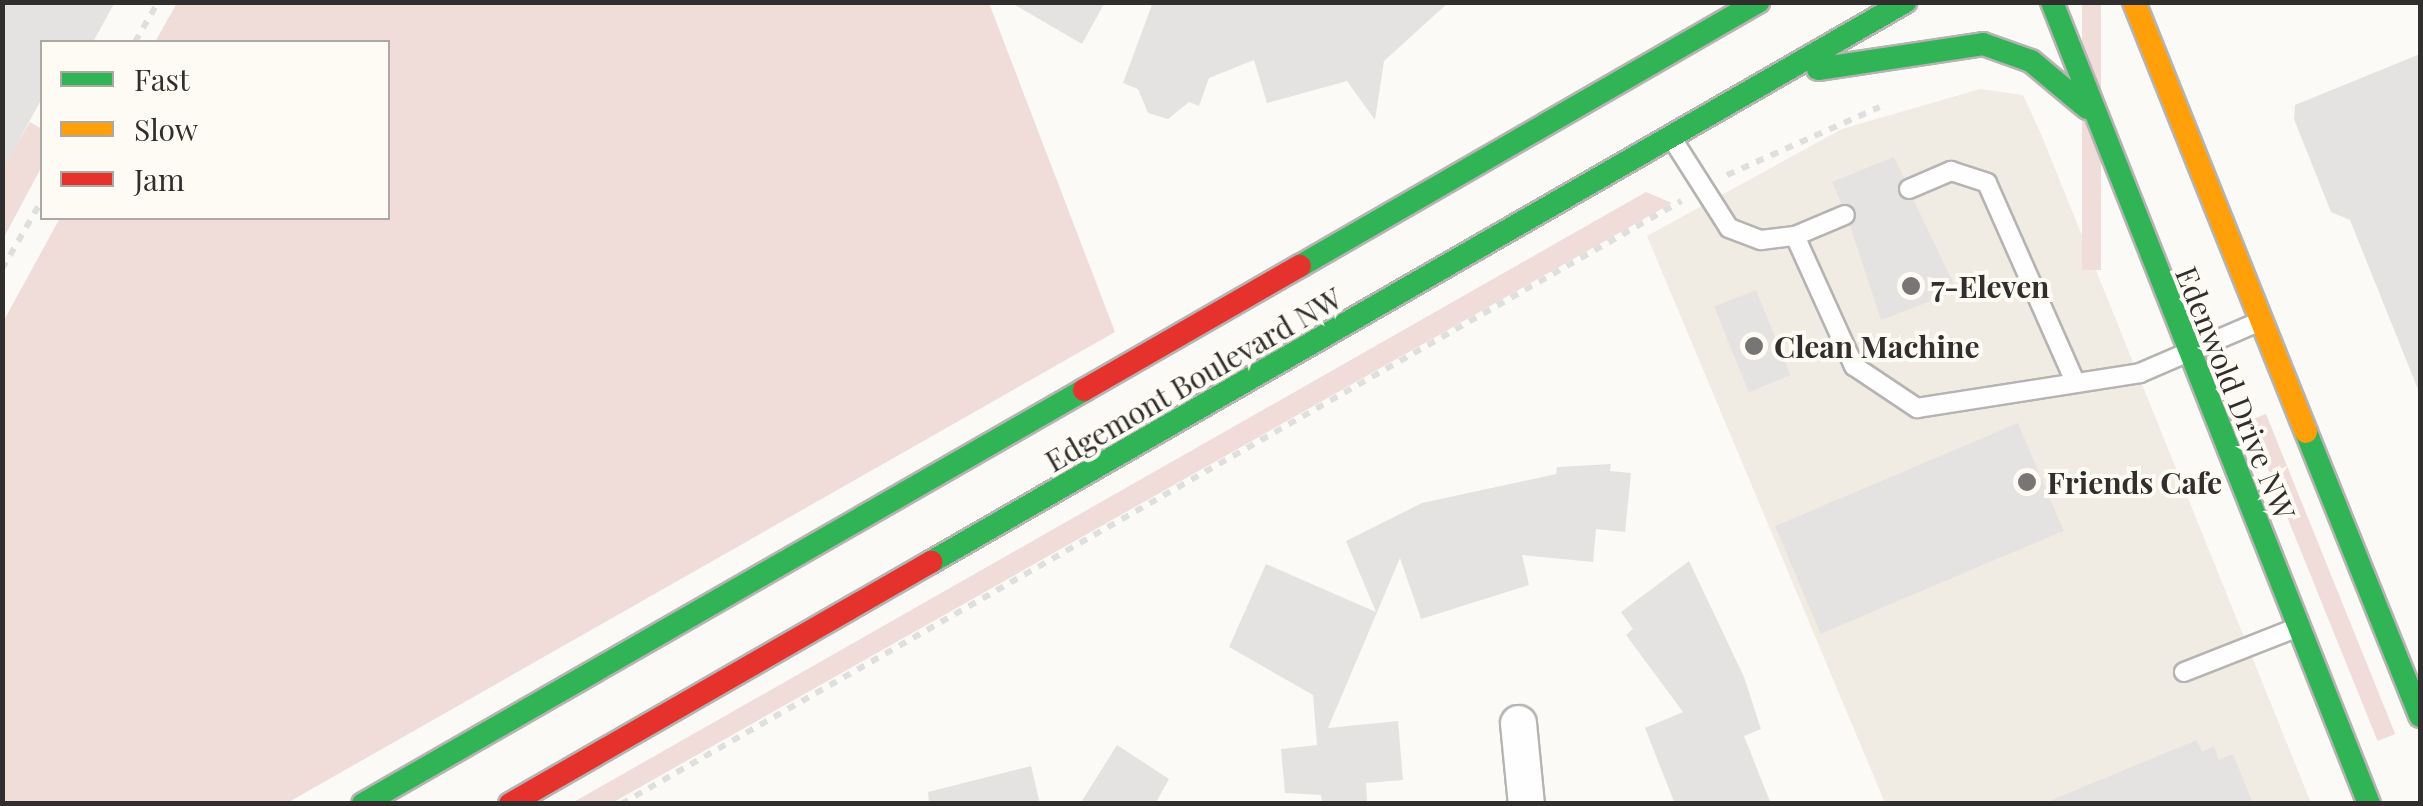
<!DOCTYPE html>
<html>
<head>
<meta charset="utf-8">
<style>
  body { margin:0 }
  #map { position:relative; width:2423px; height:806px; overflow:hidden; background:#fcfaf7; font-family:"Playfair Display",serif }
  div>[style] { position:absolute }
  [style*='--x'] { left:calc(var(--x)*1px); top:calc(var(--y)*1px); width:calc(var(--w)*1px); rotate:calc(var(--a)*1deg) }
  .built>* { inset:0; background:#f0ebe3 }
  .green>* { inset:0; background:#f0dcd9; transform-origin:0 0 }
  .building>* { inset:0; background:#e4e3e1; transform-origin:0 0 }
  .path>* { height:6px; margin-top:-3px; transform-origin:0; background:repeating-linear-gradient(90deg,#dfdfde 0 8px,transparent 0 16px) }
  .roads { filter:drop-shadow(2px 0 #b6b4b2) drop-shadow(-2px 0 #b6b4b2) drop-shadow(0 2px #b6b4b2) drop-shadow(0 -2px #b6b4b2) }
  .lane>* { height:18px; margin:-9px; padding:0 9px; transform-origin:9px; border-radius:9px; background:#fffefe }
  .street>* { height:35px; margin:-17.5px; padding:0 17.5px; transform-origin:17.5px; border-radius:17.5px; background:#fffefe }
  .fast>* { height:22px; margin:-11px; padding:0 11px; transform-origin:11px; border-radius:11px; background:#30b455 }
  .slow>* { height:22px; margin:-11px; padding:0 11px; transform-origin:11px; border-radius:11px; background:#ff9f0a }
  .jam>* { height:22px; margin:-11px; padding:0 11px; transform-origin:11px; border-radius:11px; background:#e5322d }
  .dots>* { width:28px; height:28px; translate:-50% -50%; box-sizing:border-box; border:5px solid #fefbf5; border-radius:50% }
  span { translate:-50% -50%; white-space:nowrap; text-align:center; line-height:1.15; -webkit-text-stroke:8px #fefbf5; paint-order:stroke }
  .poi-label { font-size:30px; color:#302f2d; font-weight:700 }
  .left { translate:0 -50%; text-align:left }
  .street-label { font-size:30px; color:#302f2d }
  .frame { position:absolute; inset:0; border:5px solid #302f2d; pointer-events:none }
  .legend { position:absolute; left:40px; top:40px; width:350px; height:180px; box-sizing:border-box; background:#fefbf5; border:2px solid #aca9a5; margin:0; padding:12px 18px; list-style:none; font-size:30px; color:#302f2d }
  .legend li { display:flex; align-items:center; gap:20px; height:50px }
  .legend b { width:50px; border:2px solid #aca9a5 }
</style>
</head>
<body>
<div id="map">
  <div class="built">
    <i style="clip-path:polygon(1980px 89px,2023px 95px,2041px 134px,2311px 803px,1885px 803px,1647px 236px,1842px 129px)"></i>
  </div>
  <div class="green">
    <i style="clip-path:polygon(177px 3px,989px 3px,1115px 332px,287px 803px,3px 803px,3px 322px,60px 218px,388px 218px,388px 42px,155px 42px)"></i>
    <i style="left:2082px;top:3px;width:19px;height:267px"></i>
    <i style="clip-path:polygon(30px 122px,42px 129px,42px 166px,3px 239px,3px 168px)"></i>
    <i style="clip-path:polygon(1646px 192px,1672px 203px,612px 803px,572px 803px)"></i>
    <i style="left:2266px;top:414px;width:345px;height:19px;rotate:68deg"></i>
  </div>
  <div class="building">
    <i style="clip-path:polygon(2px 2px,115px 2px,93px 42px,42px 42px,42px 98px,2px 172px)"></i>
    <i style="clip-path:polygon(1010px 2px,1105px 2px,1082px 44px)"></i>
    <i style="clip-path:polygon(1153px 2px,1449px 2px,1384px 61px,1375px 120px,1347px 81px,1267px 103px,1254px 60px,1209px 78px,1199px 106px,1189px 102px,1168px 119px,1148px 113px,1138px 89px,1123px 83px)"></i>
    <i style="clip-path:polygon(2420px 54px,2420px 391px,2419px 392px,2350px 220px,2331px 212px,2294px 119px,2295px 105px)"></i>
    <i style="clip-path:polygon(1894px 157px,1904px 178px,1898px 195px,1914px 201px,1957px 291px,1881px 320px,1850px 226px,1857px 211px,1841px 203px,1832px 182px)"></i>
    <i style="left:1756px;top:290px;width:92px;height:45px;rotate:68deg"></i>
    <i style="left:2018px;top:423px;width:117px;height:264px;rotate:67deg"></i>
    <i style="clip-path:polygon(1611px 464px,1610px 471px,1631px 473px,1625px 532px,1596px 529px,1593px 562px,1522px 555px,1529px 585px,1421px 619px,1400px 558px,1328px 728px,1398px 721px,1403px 780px,1366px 783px,1367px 802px,1322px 804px,1321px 795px,1285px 793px,1281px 749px,1317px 745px,1313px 695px,1229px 647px,1266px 564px,1376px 612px,1346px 541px,1422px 503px,1556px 474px,1557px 467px)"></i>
    <i style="clip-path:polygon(1689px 561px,1744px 677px,1761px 729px,1744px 736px,1771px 804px,1675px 804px,1645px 728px,1683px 712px,1626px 635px,1633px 629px,1621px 612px)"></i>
    <i style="clip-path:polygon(2197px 740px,2202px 752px,2214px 746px,2219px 760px,2233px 754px,2253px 804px,2042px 804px)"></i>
    <i style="clip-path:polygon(1117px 745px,1169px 779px,1155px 804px,1080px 804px)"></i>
    <i style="clip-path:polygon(1031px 766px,1040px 804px,929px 804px,928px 792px)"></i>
  </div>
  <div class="path">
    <i style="--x:135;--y:42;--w:46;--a:-60.1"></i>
    <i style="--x:1727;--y:175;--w:167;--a:-24"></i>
    <i style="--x:2;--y:269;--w:80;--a:-59.9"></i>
    <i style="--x:621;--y:804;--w:1220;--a:-29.63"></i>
  </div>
  <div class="roads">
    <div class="lane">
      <i style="--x:1673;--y:140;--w:104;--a:57.5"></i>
      <i style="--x:1729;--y:228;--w:34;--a:21"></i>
      <i style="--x:1761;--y:240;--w:34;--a:-7"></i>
      <i style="--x:1795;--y:236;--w:143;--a:65.6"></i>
      <i style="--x:1854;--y:366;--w:76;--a:33.7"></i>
      <i style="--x:1917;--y:408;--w:226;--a:-8.9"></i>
      <i style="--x:2140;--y:373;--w:132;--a:-23.3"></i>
      <i style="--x:1909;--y:189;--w:46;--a:-23.2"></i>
      <i style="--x:1951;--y:171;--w:38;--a:18"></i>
      <i style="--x:1987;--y:183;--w:218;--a:66.1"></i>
      <i style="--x:1795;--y:236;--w:54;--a:-22.8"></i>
      <i style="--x:2184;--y:672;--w:123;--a:-21.5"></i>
    </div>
    <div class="street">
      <i style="--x:1518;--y:723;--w:81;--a:84.4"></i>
    </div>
    <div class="fast">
      <i style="--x:2052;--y:2;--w:862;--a:68.43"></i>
      <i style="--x:1818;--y:69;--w:167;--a:-8.6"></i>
      <i style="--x:1983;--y:44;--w:51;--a:19.5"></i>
      <i style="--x:2031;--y:61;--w:73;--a:40"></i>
      <i style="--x:1300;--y:266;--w:529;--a:-29.96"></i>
      <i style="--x:2306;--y:432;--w:306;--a:68.1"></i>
      <i style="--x:931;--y:562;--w:1124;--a:-29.9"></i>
      <i style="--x:363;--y:804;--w:831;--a:-29.86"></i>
    </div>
    <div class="slow">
      <i style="--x:2134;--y:2;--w:463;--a:68.2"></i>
    </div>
    <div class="jam">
      <i style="--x:1084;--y:390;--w:249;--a:-29.9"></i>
      <i style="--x:510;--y:804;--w:486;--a:-29.9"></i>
    </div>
  </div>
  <div class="dots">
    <i style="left:1911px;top:286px;background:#777674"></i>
    <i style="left:1754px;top:346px;background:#777674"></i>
    <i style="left:2027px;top:482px;background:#777674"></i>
  </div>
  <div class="poi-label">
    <span class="left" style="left:1931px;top:286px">7-Eleven</span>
    <span class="left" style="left:1774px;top:346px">Clean Machine</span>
    <span class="left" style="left:2047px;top:482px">Friends Cafe</span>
  </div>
  <div class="street-label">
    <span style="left:1193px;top:379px;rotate:-30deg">Edgemont Boulevard NW</span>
    <span style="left:2236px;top:393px;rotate:68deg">Edenwold Drive NW</span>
  </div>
  <div class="frame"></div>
  <ul class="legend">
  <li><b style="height:12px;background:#30b455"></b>Fast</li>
  <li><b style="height:12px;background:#ff9f0a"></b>Slow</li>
  <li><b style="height:12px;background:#e5322d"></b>Jam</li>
  </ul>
</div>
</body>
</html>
